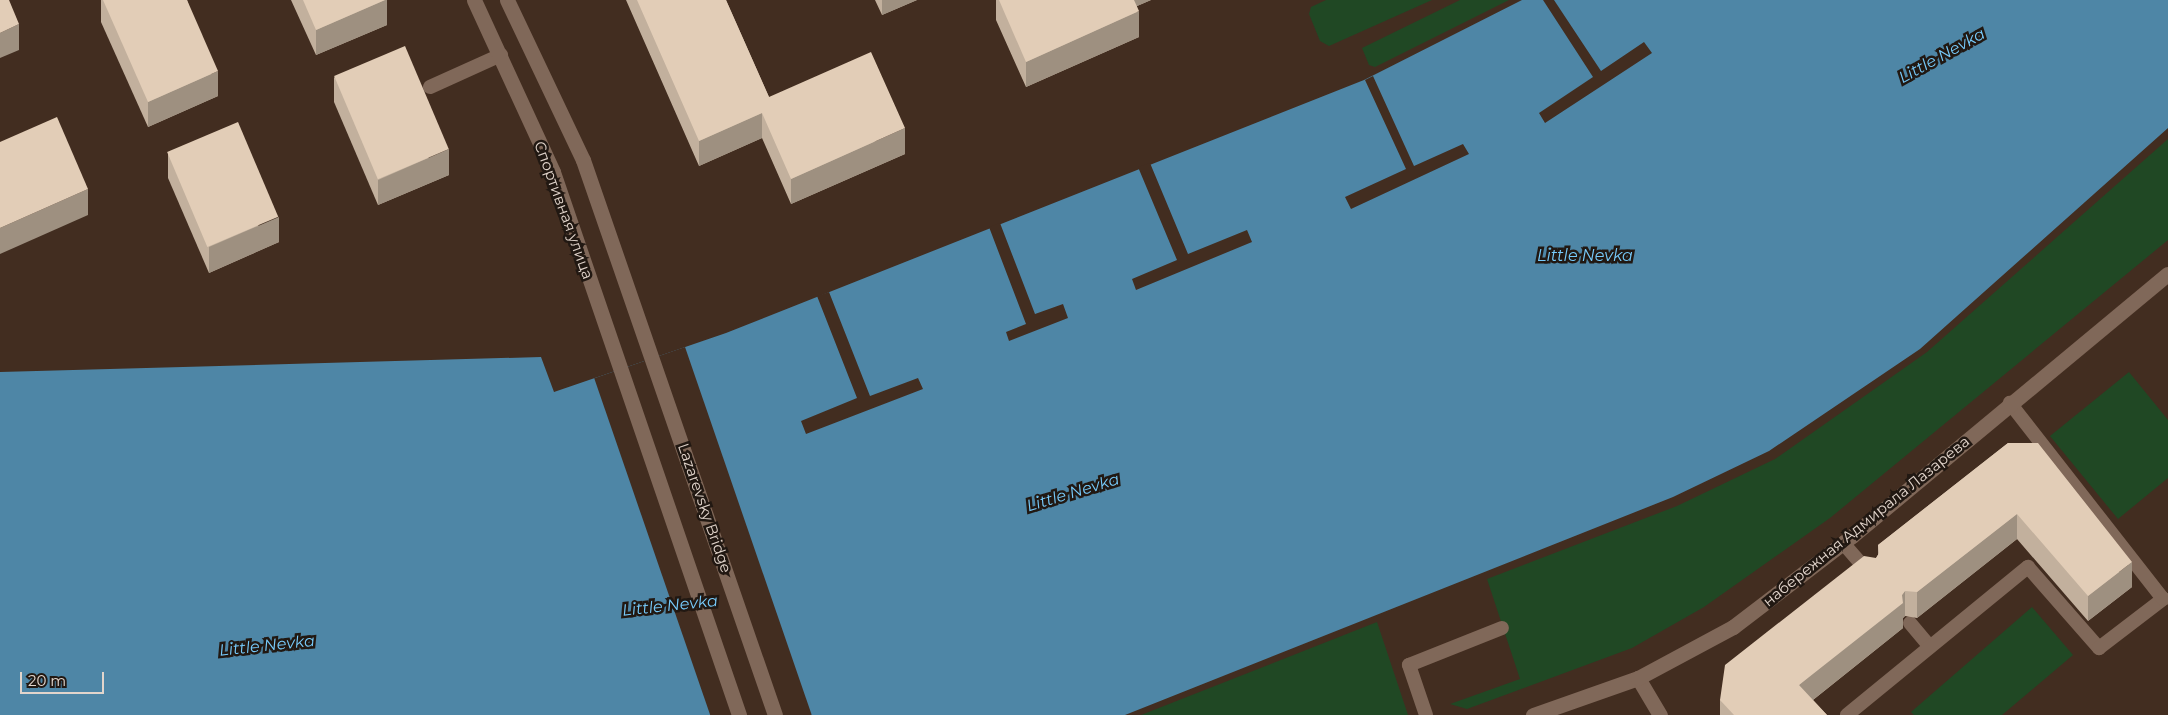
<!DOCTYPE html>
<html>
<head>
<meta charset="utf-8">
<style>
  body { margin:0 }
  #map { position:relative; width:2168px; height:715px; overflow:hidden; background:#422d20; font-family:Montserrat,sans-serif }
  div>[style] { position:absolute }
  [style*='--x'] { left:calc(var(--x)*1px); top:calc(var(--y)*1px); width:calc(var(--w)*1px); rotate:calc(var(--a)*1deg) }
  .green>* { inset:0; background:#204824 }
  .water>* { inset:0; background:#4e86a6 }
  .pier>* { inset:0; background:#422d20; transform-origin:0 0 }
  .lane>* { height:14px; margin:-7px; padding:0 7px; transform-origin:7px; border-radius:7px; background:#806859 }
  .street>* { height:15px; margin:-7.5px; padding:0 7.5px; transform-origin:7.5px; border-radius:7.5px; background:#806859 }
  .secondary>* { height:15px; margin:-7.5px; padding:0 7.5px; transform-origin:7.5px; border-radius:7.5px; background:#806859 }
  .wall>* { inset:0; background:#c2b09d }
  .shaded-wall>* { inset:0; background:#9e9080 }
  .building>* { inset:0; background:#e2cdb7; transform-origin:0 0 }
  span { translate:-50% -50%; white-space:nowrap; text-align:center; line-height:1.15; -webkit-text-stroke:5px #211812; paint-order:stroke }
  .street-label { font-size:15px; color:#e2d5cc }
  .water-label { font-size:16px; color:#77cbfb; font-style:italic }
  .scale { position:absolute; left:20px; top:672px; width:84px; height:22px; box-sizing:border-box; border:2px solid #e2d5cc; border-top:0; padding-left:6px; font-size:15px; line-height:18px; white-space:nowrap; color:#e2d5cc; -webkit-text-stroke:4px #211812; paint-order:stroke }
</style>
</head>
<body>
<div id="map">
  <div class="green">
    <i style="clip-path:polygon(1326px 0,1432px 0,1329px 46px,1320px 41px,1309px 14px,1311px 7px)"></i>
    <i style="clip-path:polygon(1460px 0,1509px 0,1375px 67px,1369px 65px,1362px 48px)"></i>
    <i style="clip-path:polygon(2168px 139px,2168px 240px,1830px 518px,1704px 607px,1632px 648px,1467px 709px,1450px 704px,1520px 679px,1487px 579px,1677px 506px,1775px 459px,1927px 352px)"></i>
    <i style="clip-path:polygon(2129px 372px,2168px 420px,2168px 478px,2118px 519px,2050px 436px)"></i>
    <i style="clip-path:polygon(2032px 607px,2073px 655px,2002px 715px,1914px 715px,1911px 712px)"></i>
    <i style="clip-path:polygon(1377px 622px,1408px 715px,1141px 715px)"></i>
  </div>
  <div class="water">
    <i style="clip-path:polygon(1522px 0,2168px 0,2168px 128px,1920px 349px,1769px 451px,1673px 497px,1125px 715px,0 715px,0 372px,541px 357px,554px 392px,726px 333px,1364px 80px)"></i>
  </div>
  <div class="pier">
    <i style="clip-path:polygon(1543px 0,1554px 0,1601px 71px,1644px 42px,1652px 53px,1545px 123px,1539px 113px,1593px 77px)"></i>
    <i style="clip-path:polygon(1373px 76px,1414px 166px,1463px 144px,1469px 154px,1351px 209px,1345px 197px,1406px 169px,1365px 80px)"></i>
    <i style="clip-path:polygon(1150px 163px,1188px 254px,1247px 230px,1252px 242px,1136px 290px,1132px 279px,1177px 260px,1138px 167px)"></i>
    <i style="clip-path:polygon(1000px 223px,1035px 314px,1063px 304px,1068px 318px,1009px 341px,1006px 332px,1026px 324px,989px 227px)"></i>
    <i style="clip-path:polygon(829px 292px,870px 396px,918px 378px,923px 389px,806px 434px,801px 421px,857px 398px,817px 296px)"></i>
    <i style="left:685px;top:347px;width:389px;height:96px;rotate:71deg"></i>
  </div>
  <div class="lane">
    <i style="--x:430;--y:87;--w:78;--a:-24.3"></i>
    <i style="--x:1843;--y:543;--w:40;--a:49"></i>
    <i style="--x:1910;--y:623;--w:31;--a:50"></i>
    <i style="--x:1426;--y:715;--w:53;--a:-108.8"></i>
    <i style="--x:1409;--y:665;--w:100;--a:-21.7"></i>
    <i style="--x:1847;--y:715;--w:234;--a:-39.3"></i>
    <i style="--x:2028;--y:567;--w:108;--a:48.8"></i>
    <i style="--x:2099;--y:648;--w:81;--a:-37.4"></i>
    <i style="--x:2163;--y:599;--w:249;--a:-128"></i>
  </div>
  <div class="street">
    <i style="--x:1638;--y:678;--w:43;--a:59.3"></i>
  </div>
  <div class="secondary">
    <i style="--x:474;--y:0;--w:189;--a:65.3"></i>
    <i style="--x:553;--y:172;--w:574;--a:71.09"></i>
    <i style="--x:507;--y:0;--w:177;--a:64.6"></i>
    <i style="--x:583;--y:160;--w:587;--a:70.92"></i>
    <i style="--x:1533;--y:715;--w:111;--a:-19.4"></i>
    <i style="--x:1638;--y:678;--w:108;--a:-28.2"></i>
    <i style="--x:1733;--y:627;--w:150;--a:-37.4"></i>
    <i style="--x:1852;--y:536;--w:410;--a:-39.7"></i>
  </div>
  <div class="wall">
    <i style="clip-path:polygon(101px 0,187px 0,218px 96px,148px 127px,101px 22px)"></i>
    <i style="clip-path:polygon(291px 0,387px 0,387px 25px,316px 55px)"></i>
    <i style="clip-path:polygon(626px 0,726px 0,769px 97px,905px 154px,791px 204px,762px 138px,699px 166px)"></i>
    <i style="clip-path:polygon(875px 0,917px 0,882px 15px)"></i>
    <i style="clip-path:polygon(996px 0,1151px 0,1137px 6px,1139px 37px,1026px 87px,996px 20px)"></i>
    <i style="clip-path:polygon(334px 77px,449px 175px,378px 205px,334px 102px)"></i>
    <i style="clip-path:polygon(168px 153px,279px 242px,209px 273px,168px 178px)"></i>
    <i style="clip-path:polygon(2008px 443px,2132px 587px,2088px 621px,2017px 539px,1917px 618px,1905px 616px,1903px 618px,1903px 628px,1813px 700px,1827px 715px,1720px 715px,1720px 700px,1876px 558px,1878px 555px,1878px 545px)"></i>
  </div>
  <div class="shaded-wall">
    <i style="clip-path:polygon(385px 0,387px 0,387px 25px,316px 55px,316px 30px)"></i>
    <i style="clip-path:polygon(882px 0,917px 0,882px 15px)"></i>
    <i style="clip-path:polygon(1128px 0,1151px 0,1128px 10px)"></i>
    <i style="clip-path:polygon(1139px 11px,1139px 37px,1026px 87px,1026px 62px)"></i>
    <i style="clip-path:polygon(19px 24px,19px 50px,0 58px,0 33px)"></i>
    <i style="clip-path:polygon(218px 71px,218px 96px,148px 127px,148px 102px)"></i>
    <i style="clip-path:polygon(762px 113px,762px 138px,699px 166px,699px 141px)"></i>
    <i style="clip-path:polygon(905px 128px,905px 154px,791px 204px,791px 179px)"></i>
    <i style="clip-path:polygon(449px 149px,449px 175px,378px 205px,378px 180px)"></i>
    <i style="clip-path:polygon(88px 189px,88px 215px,0 254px,0 228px)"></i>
    <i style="clip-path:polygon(279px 217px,279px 242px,209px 273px,209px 247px)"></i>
    <i style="clip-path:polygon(2017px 514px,2017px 539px,1917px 618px,1917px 592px)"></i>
    <i style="clip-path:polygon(2132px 562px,2132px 587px,2088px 621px,2088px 596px)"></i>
    <i style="clip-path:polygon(1905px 591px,1905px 616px,1903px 618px,1903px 628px,1799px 711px,1799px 685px,1902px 595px)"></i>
  </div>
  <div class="building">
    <i style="clip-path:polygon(0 0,9px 0,19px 24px,0 33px)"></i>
    <i style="clip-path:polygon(103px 0,187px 0,218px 71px,148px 102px)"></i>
    <i style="clip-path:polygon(303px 0,385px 0,316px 30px)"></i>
    <i style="clip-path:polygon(637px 0,726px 0,769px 97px,871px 52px,905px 128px,791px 179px,762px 113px,699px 141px)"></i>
    <i style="clip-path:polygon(999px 0,1134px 0,1139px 11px,1026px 62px)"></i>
    <i style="left:405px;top:46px;width:112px;height:77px;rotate:67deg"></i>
    <i style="clip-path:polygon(57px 117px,88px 189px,0 228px,0 142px)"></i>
    <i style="left:238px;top:122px;width:103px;height:77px;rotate:67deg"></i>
    <i style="clip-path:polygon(2008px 443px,2038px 443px,2132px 562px,2088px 596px,2017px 514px,1917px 592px,1905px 591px,1902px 595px,1903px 603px,1799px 685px,1827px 715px,1734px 715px,1720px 700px,1725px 665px,1864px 556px,1876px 558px,1879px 553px,1878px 545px)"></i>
  </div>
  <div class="street-label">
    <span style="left:564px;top:210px;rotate:70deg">Спортивная улица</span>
    <span style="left:705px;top:508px;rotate:71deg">Lazarevsky Bridge</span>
    <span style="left:1866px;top:521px;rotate:-39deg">набережная Адмирала Лазарева</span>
  </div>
  <div class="water-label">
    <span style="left:1942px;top:56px;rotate:-29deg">Little Nevka</span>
    <span style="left:1585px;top:256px">Little Nevka</span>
    <span style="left:1073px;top:493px;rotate:-17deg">Little Nevka</span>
    <span style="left:670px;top:606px;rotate:-6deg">Little Nevka</span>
    <span style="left:267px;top:646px;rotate:-6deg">Little Nevka</span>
  </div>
  <div class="scale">20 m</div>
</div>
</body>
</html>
